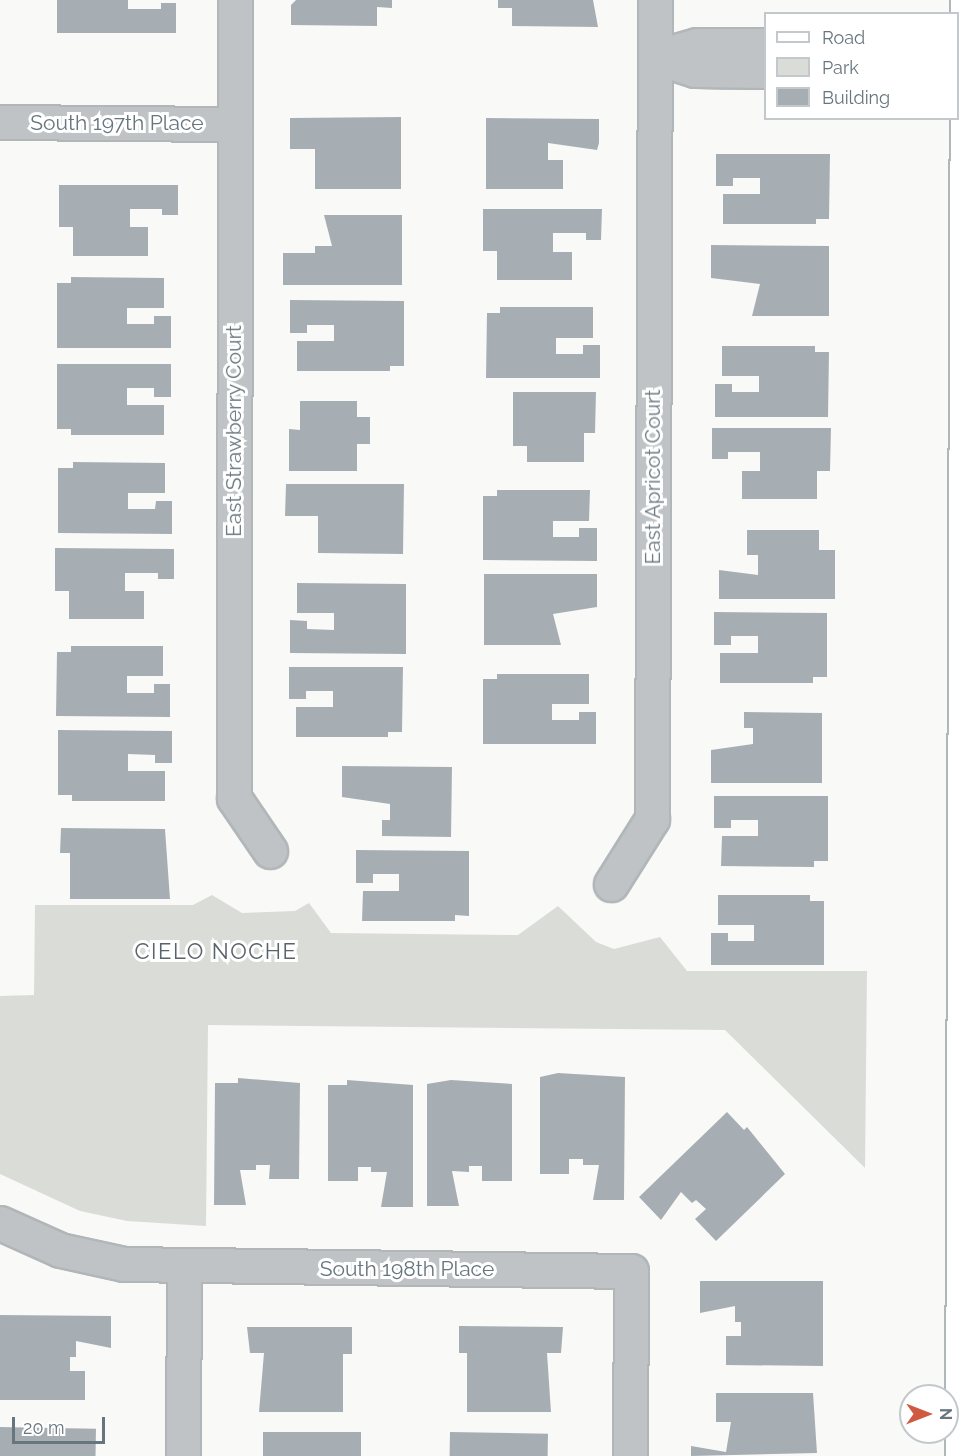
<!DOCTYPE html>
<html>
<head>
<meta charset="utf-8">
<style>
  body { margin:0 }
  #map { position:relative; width:971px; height:1456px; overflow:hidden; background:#f9f9f7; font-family:Raleway,sans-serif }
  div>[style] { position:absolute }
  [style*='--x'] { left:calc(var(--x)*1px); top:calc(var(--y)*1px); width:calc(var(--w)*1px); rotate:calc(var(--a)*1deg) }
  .green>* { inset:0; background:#daddd7 }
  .building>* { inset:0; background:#a7aeb3; transform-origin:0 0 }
  .roads { filter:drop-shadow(2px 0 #b1b6b9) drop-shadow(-2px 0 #b1b6b9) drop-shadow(0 2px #b1b6b9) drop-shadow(0 -2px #b1b6b9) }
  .minor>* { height:33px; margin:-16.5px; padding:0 16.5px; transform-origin:16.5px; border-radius:16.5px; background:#bfc3c6 }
  .primary>* { height:33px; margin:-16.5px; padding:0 16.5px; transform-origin:16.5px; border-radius:16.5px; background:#fff }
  span { translate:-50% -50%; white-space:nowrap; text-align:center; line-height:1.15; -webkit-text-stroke:6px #fff; paint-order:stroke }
  .street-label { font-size:21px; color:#67767e }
  .neighbourhood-label { font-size:22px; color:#59646a; letter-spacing:1.5px }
  .legend { position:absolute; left:764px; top:12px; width:195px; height:108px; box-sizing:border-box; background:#fff; border:2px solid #c2c8cb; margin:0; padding:8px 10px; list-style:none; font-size:18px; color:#67767e }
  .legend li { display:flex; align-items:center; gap:12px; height:30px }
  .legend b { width:30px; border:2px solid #c2c8cb }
  .north { position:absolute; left:899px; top:1384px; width:60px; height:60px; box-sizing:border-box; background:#fff; border:2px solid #c2c8cb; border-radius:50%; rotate:90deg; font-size:16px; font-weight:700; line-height:24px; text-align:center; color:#67767e }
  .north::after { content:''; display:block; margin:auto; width:21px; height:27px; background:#cf5941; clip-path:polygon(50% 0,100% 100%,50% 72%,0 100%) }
  .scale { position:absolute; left:12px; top:1417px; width:93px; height:27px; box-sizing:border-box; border:3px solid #67767e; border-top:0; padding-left:8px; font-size:18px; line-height:21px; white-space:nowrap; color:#67767e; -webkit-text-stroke:4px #fff; paint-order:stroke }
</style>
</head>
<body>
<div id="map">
  <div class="green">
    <i style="clip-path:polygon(212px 895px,242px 913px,295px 911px,309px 903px,331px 933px,518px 935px,558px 906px,596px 942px,614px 949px,660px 937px,687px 971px,867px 971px,865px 1168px,725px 1030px,208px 1025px,206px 1226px,127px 1221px,80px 1211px,0 1174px,0 996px,34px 995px,35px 905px,193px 905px)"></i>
  </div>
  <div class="building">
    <i style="clip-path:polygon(57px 0,128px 0,128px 9px,161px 9px,161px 3px,176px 3px,176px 33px,57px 33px)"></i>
    <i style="clip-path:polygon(296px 0,392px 0,392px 8px,377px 7px,377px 26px,291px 25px,291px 5px)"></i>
    <i style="clip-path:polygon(498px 0,593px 0,598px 27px,512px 26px,512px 8px,498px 8px)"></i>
    <i style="clip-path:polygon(401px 117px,401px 189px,315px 189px,315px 149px,290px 149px,290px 118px)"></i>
    <i style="clip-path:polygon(486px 118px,599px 119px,599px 143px,597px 150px,548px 143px,548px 160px,563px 160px,563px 189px,486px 189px)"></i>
    <i style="clip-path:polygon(716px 154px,830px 154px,829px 219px,816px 219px,816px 224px,723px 224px,723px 194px,760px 194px,760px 178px,733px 178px,733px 186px,716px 186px)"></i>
    <i style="clip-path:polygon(59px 185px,178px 185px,178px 215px,162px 215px,162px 209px,130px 209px,130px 227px,148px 227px,148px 256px,73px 256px,73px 227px,59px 227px)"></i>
    <i style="clip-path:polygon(483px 209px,602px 209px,601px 240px,586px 240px,586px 233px,553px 233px,553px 252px,572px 252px,572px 280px,497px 280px,497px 251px,483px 251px)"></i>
    <i style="clip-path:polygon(324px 215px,402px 215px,402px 285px,283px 285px,283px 253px,315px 253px,315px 246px,332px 246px)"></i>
    <i style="clip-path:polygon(711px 245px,829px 246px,829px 316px,752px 316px,760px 284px,711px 278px)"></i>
    <i style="clip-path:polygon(71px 277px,164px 278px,164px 308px,127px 308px,127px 324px,154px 324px,154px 316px,171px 316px,171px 348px,57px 348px,57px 283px,71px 283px)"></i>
    <i style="clip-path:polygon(290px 300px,404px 301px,404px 366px,390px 366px,390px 371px,297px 371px,297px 341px,334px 341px,334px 325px,307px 325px,307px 333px,290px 333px)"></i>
    <i style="clip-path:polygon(500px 307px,593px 307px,593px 338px,556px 338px,556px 354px,583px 354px,583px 345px,600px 345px,600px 378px,486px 378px,487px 313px,500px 313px)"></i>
    <i style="clip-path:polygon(722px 346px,815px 346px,815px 352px,829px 352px,828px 417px,715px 417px,715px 384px,732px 384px,732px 392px,759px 392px,759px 376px,722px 376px)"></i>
    <i style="clip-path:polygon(57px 364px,171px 364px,171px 397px,154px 397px,154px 388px,127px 388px,127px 405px,164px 405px,164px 435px,71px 435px,71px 429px,57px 429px)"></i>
    <i style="clip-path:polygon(513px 392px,596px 392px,595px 433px,584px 433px,584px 462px,527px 462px,527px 446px,513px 446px)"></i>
    <i style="clip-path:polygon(300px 401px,357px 401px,357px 417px,370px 417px,370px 444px,357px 444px,357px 471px,289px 471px,289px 429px,300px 430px)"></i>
    <i style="clip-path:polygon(712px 428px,831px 428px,830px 471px,817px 471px,817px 499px,742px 499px,742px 471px,760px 471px,760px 452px,728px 452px,728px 459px,712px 459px)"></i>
    <i style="clip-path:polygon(73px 462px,165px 463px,165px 493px,128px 493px,128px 509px,155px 509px,156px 501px,172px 501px,172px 534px,58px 533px,58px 468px,73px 468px)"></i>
    <i style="clip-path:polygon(286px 484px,404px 484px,403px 554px,318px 553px,318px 516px,285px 516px)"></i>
    <i style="clip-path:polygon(497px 490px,590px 490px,589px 521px,553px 521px,553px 537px,579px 537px,579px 528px,597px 528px,597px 561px,483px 560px,483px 496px,497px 496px)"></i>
    <i style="clip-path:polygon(747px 530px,819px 530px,819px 550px,835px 550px,835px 599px,719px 599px,719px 570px,758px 575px,758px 555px,747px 555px)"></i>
    <i style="clip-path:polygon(55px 548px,174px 549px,174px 579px,158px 579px,158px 573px,125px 573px,125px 591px,144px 591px,144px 619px,69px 619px,69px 591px,55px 591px)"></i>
    <i style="clip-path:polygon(484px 574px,597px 574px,597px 607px,553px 614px,561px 645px,484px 645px)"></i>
    <i style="clip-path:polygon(297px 583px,406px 584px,406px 654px,290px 653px,290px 620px,307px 621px,307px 629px,334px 630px,334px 613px,297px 613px)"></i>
    <i style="clip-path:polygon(714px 612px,827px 613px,827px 677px,813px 677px,813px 683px,720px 683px,720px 653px,758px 653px,758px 636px,731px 636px,731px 645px,714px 645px)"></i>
    <i style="clip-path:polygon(71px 646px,163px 646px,163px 676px,127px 676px,127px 693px,154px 693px,154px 684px,170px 684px,170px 717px,56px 716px,57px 652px,71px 652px)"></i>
    <i style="clip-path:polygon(289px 667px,403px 667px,402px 732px,388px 732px,388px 737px,296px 737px,296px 707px,333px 707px,333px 691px,306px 691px,306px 699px,289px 699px)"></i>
    <i style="clip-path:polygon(497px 674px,589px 674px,589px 704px,552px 704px,552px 720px,579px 720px,579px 712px,596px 712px,596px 744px,483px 744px,483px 679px,497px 679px)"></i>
    <i style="clip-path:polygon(744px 712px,822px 713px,822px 783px,711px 783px,711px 750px,753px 744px,753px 728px,744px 728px)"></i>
    <i style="clip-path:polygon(58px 730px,172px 731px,172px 763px,155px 763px,155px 755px,128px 754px,128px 771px,165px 771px,165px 801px,72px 801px,72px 795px,58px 795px)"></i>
    <i style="clip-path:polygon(342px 766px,452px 767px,451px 837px,382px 836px,382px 820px,390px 820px,390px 804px,342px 797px)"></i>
    <i style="clip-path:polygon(714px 796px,828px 796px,828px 861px,814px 861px,814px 867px,721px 866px,722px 836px,758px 836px,758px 820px,731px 820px,731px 828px,714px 828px)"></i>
    <i style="clip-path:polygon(61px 828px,165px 829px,170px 899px,70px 899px,70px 853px,60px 853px)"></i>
    <i style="clip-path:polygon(356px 850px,469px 851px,469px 916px,455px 915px,455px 921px,362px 921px,363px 891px,399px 891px,399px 874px,373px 874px,373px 883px,356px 883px)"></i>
    <i style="clip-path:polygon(718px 895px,810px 895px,810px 901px,824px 901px,824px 965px,711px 965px,711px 933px,728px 933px,728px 941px,754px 941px,754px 925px,718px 925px)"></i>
    <i style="clip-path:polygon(558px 1073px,625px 1077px,624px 1200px,593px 1200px,599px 1165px,583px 1165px,583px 1159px,569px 1159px,569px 1174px,540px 1174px,540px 1077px)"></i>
    <i style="clip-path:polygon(238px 1078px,300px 1083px,299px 1179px,269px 1179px,270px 1165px,256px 1165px,256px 1170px,240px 1170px,246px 1205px,214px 1205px,215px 1083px,238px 1083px)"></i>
    <i style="clip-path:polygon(347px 1080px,413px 1085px,413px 1207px,381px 1207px,387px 1172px,371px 1172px,371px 1167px,358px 1167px,358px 1181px,328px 1181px,328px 1085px,347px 1085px)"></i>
    <i style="clip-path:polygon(451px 1080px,512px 1084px,512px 1181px,482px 1181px,482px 1166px,469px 1166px,469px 1172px,452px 1171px,459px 1206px,427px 1206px,427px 1084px)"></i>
    <i style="clip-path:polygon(727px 1112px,744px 1130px,747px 1127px,785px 1174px,716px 1241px,695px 1219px,706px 1209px,696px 1200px,692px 1203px,681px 1192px,661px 1220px,639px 1197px)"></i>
    <i style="clip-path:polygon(700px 1281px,823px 1281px,823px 1366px,726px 1365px,726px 1336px,741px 1336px,741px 1322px,735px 1322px,735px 1306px,700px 1313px)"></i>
    <i style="clip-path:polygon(0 1315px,111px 1316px,111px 1348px,76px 1341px,76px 1357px,70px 1357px,70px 1371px,85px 1371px,85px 1400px,0 1400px)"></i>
    <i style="clip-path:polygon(459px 1326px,563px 1327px,561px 1353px,547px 1353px,551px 1412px,467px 1412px,467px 1353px,459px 1353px)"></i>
    <i style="clip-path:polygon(247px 1327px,352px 1327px,352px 1354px,343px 1354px,343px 1412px,259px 1412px,264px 1353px,250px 1353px)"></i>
    <i style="clip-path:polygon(716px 1393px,813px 1393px,817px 1453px,691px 1456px,691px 1446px,726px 1452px,731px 1422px,716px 1422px)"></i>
    <i style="left:0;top:1427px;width:96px;height:29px;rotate:1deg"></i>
    <i style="left:263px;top:1432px;width:98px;height:24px"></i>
    <i style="left:450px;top:1432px;width:98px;height:24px;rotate:1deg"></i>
  </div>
  <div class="roads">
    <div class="minor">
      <i style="--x:235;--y:0;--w:798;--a:90.07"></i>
      <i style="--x:234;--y:798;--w:64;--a:55.8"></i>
      <i style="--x:655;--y:57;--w:42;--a:18"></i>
      <i style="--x:695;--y:70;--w:71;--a:0.8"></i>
      <i style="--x:655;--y:57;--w:44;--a:-15.9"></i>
      <i style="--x:697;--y:45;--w:69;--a:0"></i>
      <i style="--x:0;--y:122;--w:235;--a:0.5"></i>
      <i style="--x:611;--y:884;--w:77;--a:-57.8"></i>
      <i style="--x:652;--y:819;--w:819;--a:-89.79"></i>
      <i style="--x:0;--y:1223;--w:66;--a:24.2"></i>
      <i style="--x:60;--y:1250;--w:66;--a:12.3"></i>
      <i style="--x:124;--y:1264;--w:507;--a:0.79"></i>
      <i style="--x:631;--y:1271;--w:185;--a:90.3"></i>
      <i style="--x:183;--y:1456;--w:188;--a:-89.7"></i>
    </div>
    <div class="primary">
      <i style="--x:962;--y:1456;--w:1456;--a:-89.8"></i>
    </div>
  </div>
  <div class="street-label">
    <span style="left:117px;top:123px">South 197th Place</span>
    <span style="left:234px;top:431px;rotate:-90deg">East Strawberry Court</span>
    <span style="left:653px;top:477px;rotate:-90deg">East Apricot Court</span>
    <span style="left:407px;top:1269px">South 198th Place</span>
  </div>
  <div class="neighbourhood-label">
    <span style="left:216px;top:952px">CIELO NOCHE</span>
  </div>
  <ul class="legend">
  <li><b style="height:8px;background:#fff"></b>Road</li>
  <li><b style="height:16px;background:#daddd7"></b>Park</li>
  <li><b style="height:16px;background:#a7aeb3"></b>Building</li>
  </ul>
  <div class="north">N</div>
  <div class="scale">20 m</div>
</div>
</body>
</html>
